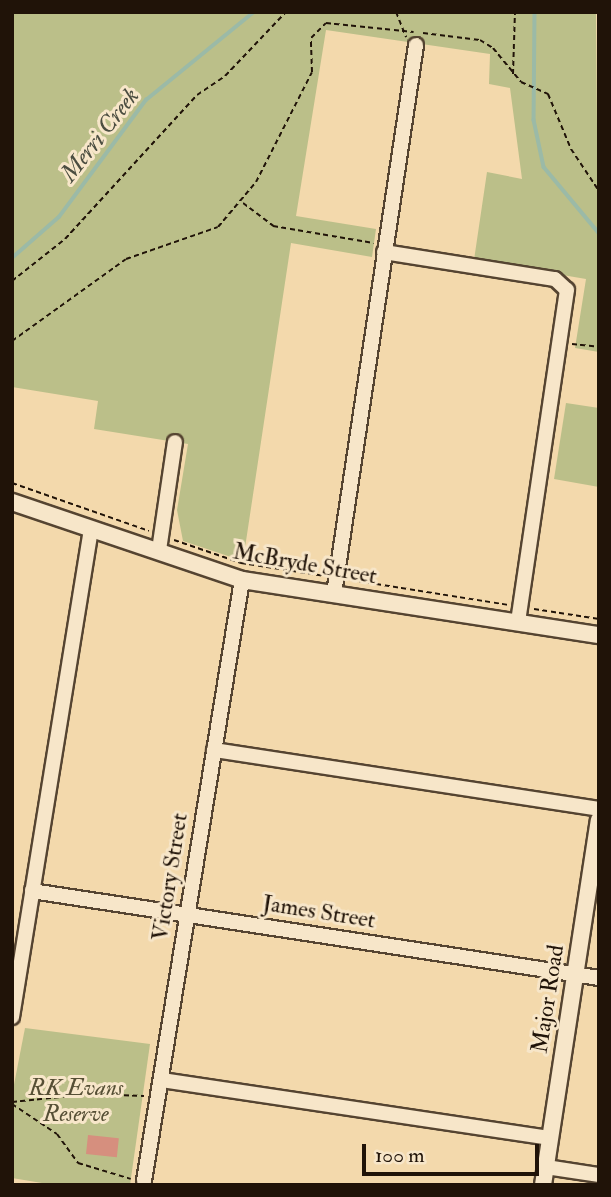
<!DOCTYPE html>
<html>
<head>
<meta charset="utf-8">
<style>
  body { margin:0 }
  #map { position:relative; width:611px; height:1197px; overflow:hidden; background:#f3d9ac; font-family:"IM FELL Double Pica",serif }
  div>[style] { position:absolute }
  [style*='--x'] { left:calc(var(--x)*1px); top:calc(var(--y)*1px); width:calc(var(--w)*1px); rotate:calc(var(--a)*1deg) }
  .green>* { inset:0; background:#bbbf89 }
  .stream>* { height:3.5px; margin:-1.75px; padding:0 1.75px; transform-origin:1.75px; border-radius:1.75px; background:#9bbaa7 }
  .building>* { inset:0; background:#d68f7e; transform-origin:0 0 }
  .path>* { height:2px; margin-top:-1px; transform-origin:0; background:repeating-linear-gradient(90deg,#201308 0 5px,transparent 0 8.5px) }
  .roads { filter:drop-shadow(2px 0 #554431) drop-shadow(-2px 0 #554431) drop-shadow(0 2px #554431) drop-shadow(0 -2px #554431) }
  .minor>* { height:14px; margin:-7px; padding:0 7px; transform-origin:7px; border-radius:7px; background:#f7e6c9 }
  .tertiary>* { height:16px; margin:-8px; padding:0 8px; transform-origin:8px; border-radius:8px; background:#f7e6c9 }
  span { translate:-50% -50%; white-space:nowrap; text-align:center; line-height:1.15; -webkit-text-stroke:6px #f7e6c9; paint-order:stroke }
  .street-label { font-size:23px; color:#201308 }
  .park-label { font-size:23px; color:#564f35; font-style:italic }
  .water-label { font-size:24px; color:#4b4d40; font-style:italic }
  .frame { position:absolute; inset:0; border:14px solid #201308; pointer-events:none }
  .scale { position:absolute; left:362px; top:1144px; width:177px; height:32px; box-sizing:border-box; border:4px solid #201308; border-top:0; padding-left:9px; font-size:21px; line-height:24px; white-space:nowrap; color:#201308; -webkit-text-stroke:5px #f7e6c9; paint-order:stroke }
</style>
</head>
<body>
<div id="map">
  <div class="green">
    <i style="clip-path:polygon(12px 12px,596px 12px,599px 352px,575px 348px,586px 279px,474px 260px,487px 172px,522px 179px,510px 88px,489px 84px,490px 54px,326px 30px,296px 216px,376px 229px,372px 257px,291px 243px,243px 561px,183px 541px,177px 510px,188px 444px,94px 429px,98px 401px,12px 387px)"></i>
    <i style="clip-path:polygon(566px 403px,599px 408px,599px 487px,554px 479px)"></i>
    <i style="clip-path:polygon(25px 1028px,150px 1044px,130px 1185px,54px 1185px,12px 1178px,12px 1095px)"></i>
  </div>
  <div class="stream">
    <i style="--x:535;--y:12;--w:108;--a:90.5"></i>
    <i style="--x:534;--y:120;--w:48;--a:78"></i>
    <i style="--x:544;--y:167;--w:86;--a:50.2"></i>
    <i style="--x:12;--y:258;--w:62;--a:-41.1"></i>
    <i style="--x:59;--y:217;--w:146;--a:-53.4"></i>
    <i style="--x:146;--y:100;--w:139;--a:-39.2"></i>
  </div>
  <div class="building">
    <i style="left:88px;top:1135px;width:31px;height:19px;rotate:6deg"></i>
  </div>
  <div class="path">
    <i style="--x:396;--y:12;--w:27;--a:68"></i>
    <i style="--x:423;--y:33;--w:57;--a:7"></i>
    <i style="--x:480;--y:40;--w:15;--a:32"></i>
    <i style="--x:493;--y:48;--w:44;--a:50.5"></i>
    <i style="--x:521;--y:82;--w:30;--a:24"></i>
    <i style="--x:548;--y:94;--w:60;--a:67.3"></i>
    <i style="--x:571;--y:149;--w:50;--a:56.3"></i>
    <i style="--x:513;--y:74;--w:62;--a:-88.2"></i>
    <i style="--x:243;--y:203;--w:38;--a:37"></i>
    <i style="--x:273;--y:226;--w:102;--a:9.6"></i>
    <i style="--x:12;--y:281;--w:68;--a:-38.4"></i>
    <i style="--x:65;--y:239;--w:195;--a:-47.5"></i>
    <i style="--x:197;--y:95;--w:34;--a:-34"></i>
    <i style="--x:225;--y:76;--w:88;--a:-46.4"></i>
    <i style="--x:12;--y:341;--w:140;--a:-35.7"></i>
    <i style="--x:126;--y:259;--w:97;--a:-19.2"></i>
    <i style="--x:218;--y:227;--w:59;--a:-49.8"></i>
    <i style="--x:256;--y:182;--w:123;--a:-63"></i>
    <i style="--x:312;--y:72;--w:34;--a:-92"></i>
    <i style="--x:311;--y:38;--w:21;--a:-45"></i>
    <i style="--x:326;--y:23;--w:88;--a:5.8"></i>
    <i style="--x:572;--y:344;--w:27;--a:6"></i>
    <i style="--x:12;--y:483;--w:145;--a:19.3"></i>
    <i style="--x:174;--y:540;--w:71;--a:18.9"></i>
    <i style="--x:241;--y:563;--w:85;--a:8.8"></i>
    <i style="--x:351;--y:580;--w:159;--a:9"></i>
    <i style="--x:534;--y:609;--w:66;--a:8.7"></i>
    <i style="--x:12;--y:1102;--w:78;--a:-5.9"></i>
    <i style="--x:90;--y:1094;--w:54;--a:2.1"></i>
    <i style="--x:12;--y:1104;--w:54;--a:33.7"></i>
    <i style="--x:57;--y:1134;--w:36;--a:54"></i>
    <i style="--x:78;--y:1163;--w:55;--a:16.8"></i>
    <i style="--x:12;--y:1112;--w:6;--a:-81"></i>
  </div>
  <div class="roads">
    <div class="minor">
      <i style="--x:384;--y:252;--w:173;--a:9"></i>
      <i style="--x:555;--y:279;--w:16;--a:43"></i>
      <i style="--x:567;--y:290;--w:336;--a:98.4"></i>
      <i style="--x:159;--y:550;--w:109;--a:-81.6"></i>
      <i style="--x:334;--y:594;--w:555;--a:-81.5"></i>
      <i style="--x:214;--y:750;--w:389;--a:8.7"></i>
      <i style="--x:32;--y:891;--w:574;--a:8.72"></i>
      <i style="--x:12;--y:1017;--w:494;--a:-80.8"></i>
      <i style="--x:162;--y:1080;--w:391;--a:8.5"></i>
      <i style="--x:546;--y:1167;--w:54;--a:8.6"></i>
      <i style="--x:144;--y:1181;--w:609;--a:-80.74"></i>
    </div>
    <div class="tertiary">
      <i style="--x:12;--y:502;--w:243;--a:18.7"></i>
      <i style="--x:242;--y:580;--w:361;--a:8.8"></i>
      <i style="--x:543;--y:1185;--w:369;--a:-81.3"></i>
    </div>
  </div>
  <div class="street-label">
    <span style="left:305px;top:564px;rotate:10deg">McBryde Street</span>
    <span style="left:170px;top:877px;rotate:-81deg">Victory Street</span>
    <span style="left:319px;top:912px;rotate:9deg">James Street</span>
    <span style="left:548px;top:999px;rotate:-81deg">Major Road</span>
  </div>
  <div class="park-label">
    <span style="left:76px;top:1101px">RK Evans<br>Reserve</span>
  </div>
  <div class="water-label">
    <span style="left:100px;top:135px;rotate:-52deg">Merri Creek</span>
  </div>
  <div class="frame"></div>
  <div class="scale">100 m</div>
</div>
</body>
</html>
